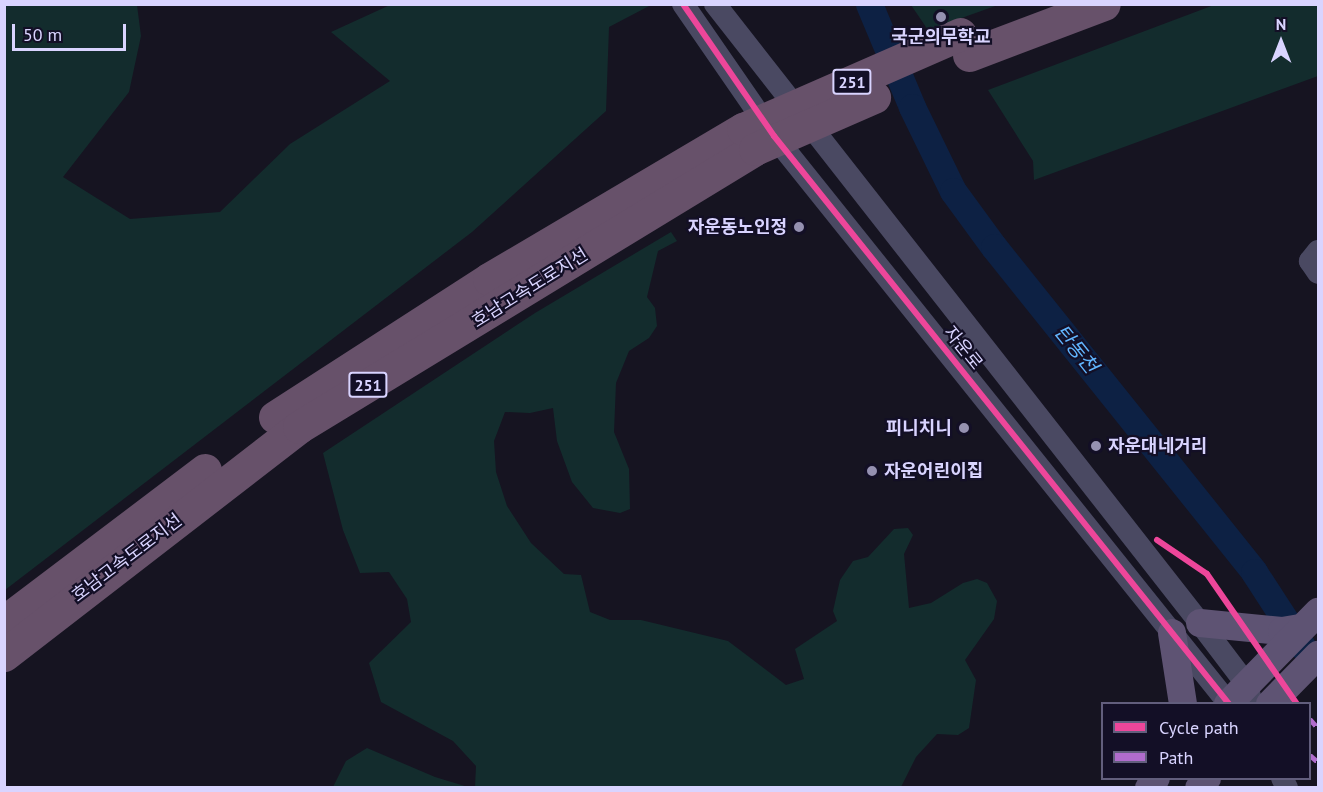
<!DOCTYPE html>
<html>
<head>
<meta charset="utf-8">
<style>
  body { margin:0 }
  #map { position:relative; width:1323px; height:792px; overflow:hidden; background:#161421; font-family:"PT Sans","Noto Sans KR",sans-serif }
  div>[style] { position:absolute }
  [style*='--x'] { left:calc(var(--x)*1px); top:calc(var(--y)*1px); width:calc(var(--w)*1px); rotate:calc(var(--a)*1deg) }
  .green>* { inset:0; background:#132c2d }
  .river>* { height:27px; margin:-13.5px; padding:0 13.5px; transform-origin:13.5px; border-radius:13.5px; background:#0d2144 }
  .minor>* { height:22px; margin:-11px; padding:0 11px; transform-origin:11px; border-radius:11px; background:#4a4962 }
  .major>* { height:28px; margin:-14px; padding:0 14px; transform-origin:14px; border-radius:14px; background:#5e5373 }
  .highway>* { height:33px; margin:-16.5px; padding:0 16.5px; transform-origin:16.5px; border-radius:16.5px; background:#67516a }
  .highway-bridge>* { height:33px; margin:-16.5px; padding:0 16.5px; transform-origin:16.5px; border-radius:16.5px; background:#67516a }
  .quiet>* { height:4.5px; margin-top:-2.25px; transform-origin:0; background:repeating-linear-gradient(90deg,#b06ccc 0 9px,transparent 0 13.5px) }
  .cycleway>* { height:6px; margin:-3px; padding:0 3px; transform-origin:3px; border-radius:3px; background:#ed469a }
  .dots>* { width:16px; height:16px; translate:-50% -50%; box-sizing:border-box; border:3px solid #130f26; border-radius:50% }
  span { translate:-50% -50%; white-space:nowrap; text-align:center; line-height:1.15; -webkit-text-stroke:4.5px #130f26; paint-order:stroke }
  .shield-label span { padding:2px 4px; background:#130f26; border:2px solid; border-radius:4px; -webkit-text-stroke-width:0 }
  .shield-label { font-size:16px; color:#d9d4ff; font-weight:700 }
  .poi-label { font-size:18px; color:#d9d4ff; font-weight:700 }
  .right { translate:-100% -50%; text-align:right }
  .left { translate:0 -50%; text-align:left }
  .street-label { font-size:18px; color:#d9d4ff }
  .water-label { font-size:20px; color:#62b6ff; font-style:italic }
  .frame { position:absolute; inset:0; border:6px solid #d9d4ff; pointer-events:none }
  .legend { position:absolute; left:1101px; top:702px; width:210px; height:78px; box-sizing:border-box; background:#130f26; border:2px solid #625e7d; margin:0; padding:8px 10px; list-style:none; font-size:18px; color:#d9d4ff }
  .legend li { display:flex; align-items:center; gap:12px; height:30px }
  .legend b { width:30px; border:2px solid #625e7d }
  .north { position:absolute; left:1251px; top:12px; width:60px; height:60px; -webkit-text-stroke:4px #130f26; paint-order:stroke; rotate:0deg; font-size:16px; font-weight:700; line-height:24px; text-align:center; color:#d9d4ff }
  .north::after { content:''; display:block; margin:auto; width:21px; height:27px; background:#d9d4ff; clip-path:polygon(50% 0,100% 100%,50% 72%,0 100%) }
  .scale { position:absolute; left:12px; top:24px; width:114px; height:27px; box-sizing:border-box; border:3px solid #d9d4ff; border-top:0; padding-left:8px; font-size:18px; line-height:21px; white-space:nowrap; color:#d9d4ff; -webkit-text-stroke:4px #130f26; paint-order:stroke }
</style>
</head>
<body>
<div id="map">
  <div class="green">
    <i style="clip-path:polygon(5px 4px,137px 5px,141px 36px,129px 92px,63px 177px,130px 219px,220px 212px,290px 144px,390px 81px,331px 32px,390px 5px,651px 5px,609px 27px,606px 111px,472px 232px,5px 590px)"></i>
    <i style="clip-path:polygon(911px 5px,998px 5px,928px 30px)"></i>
    <i style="clip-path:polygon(1214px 5px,1318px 5px,1318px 76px,1034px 180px,1033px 161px,988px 90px)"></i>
    <i style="clip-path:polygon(671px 232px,677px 241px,658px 251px,647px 297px,655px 308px,657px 326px,649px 338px,629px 351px,616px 383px,614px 432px,629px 469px,630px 509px,620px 513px,593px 508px,572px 482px,557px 441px,553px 408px,530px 413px,505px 412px,494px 441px,496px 472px,507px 506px,531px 543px,564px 574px,581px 575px,590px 612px,610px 620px,641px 620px,728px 641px,786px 685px,804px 679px,795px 649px,837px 621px,833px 611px,840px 580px,853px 561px,868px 557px,894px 529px,908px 528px,913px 535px,904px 554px,909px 608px,931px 603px,963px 583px,977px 579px,987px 583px,997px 601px,994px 619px,965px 660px,976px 680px,969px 728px,958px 735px,937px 734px,916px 757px,901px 787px,475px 787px,476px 766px,453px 741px,381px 702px,369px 663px,411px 622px,407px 599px,389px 572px,360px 573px,343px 530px,323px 453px,535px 313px)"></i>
    <i style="clip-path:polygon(367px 748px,435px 777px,468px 787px,333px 787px,346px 761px)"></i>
  </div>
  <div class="river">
    <i style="--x:869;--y:4;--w:112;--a:67.3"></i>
    <i style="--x:912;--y:107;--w:93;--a:64"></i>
    <i style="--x:953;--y:191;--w:69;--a:53.8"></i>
    <i style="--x:994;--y:247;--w:416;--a:51.3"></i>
    <i style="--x:1254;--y:572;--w:88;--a:57"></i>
  </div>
  <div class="minor">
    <i style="--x:683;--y:4;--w:160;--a:55.4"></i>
    <i style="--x:774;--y:136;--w:728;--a:51.3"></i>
    <i style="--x:715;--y:4;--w:786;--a:51.92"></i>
    <i style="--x:1200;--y:623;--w:78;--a:52.8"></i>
    <i style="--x:1247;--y:685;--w:20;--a:75"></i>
    <i style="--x:1318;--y:251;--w:13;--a:129"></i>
    <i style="--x:1310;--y:261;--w:14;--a:56"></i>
    <i style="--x:1282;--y:778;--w:11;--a:63"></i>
  </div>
  <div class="major">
    <i style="--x:1200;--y:623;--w:82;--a:5.6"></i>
    <i style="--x:1282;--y:631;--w:18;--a:-9"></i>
    <i style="--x:1172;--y:633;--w:72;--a:81.2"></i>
    <i style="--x:1228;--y:704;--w:129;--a:-45.6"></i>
    <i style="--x:1270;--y:704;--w:69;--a:-45.6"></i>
    <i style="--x:1149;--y:788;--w:12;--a:-55"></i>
    <i style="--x:1199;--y:788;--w:13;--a:-51"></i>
  </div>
  <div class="highway">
    <i style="--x:969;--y:55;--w:144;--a:-20.7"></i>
    <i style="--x:275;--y:417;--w:255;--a:-32.8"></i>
    <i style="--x:489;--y:279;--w:295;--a:-30.6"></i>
    <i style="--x:4;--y:622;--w:252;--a:-37.1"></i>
    <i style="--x:4;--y:655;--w:373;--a:-37.7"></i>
    <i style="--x:299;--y:427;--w:534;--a:-31.37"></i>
  </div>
  <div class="highway-bridge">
    <i style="--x:743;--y:129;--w:237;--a:-23.6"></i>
    <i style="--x:755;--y:149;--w:130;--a:-23.6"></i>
  </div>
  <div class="quiet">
    <i style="--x:1310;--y:719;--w:12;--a:48"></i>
    <i style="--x:1310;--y:755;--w:11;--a:41"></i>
  </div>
  <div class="cycleway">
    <i style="--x:683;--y:4;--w:160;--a:55.4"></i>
    <i style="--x:774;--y:136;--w:728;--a:51.3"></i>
    <i style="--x:1157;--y:540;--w:60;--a:34.2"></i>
    <i style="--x:1207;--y:574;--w:158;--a:55.3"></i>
  </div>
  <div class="dots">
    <i style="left:941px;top:17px;background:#9591b1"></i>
    <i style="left:799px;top:227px;background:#9591b1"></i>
    <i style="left:964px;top:428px;background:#9591b1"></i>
    <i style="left:1096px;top:446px;background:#9591b1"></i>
    <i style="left:872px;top:471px;background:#9591b1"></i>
  </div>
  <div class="shield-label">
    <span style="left:852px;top:82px">251</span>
    <span style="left:368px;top:385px">251</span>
  </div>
  <div class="poi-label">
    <span style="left:941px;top:37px">국군의무학교</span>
    <span class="right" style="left:787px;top:227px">자운동노인정</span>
    <span class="right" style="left:952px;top:428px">피니치니</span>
    <span class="left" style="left:1108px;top:446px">자운대네거리</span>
    <span class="left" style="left:884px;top:471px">자운어린이집</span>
  </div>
  <div class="street-label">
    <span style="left:530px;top:288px;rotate:-32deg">호남고속도로지선</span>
    <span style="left:963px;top:348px;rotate:51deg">자운로</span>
    <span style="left:127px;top:558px;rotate:-37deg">호남고속도로지선</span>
  </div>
  <div class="water-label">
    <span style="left:1076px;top:349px;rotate:51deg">탄동천</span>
  </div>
  <div class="frame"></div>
  <ul class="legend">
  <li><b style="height:8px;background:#ed469a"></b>Cycle path</li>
  <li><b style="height:8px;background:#b06ccc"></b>Path</li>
  </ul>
  <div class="north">N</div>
  <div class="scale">50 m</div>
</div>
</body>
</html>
